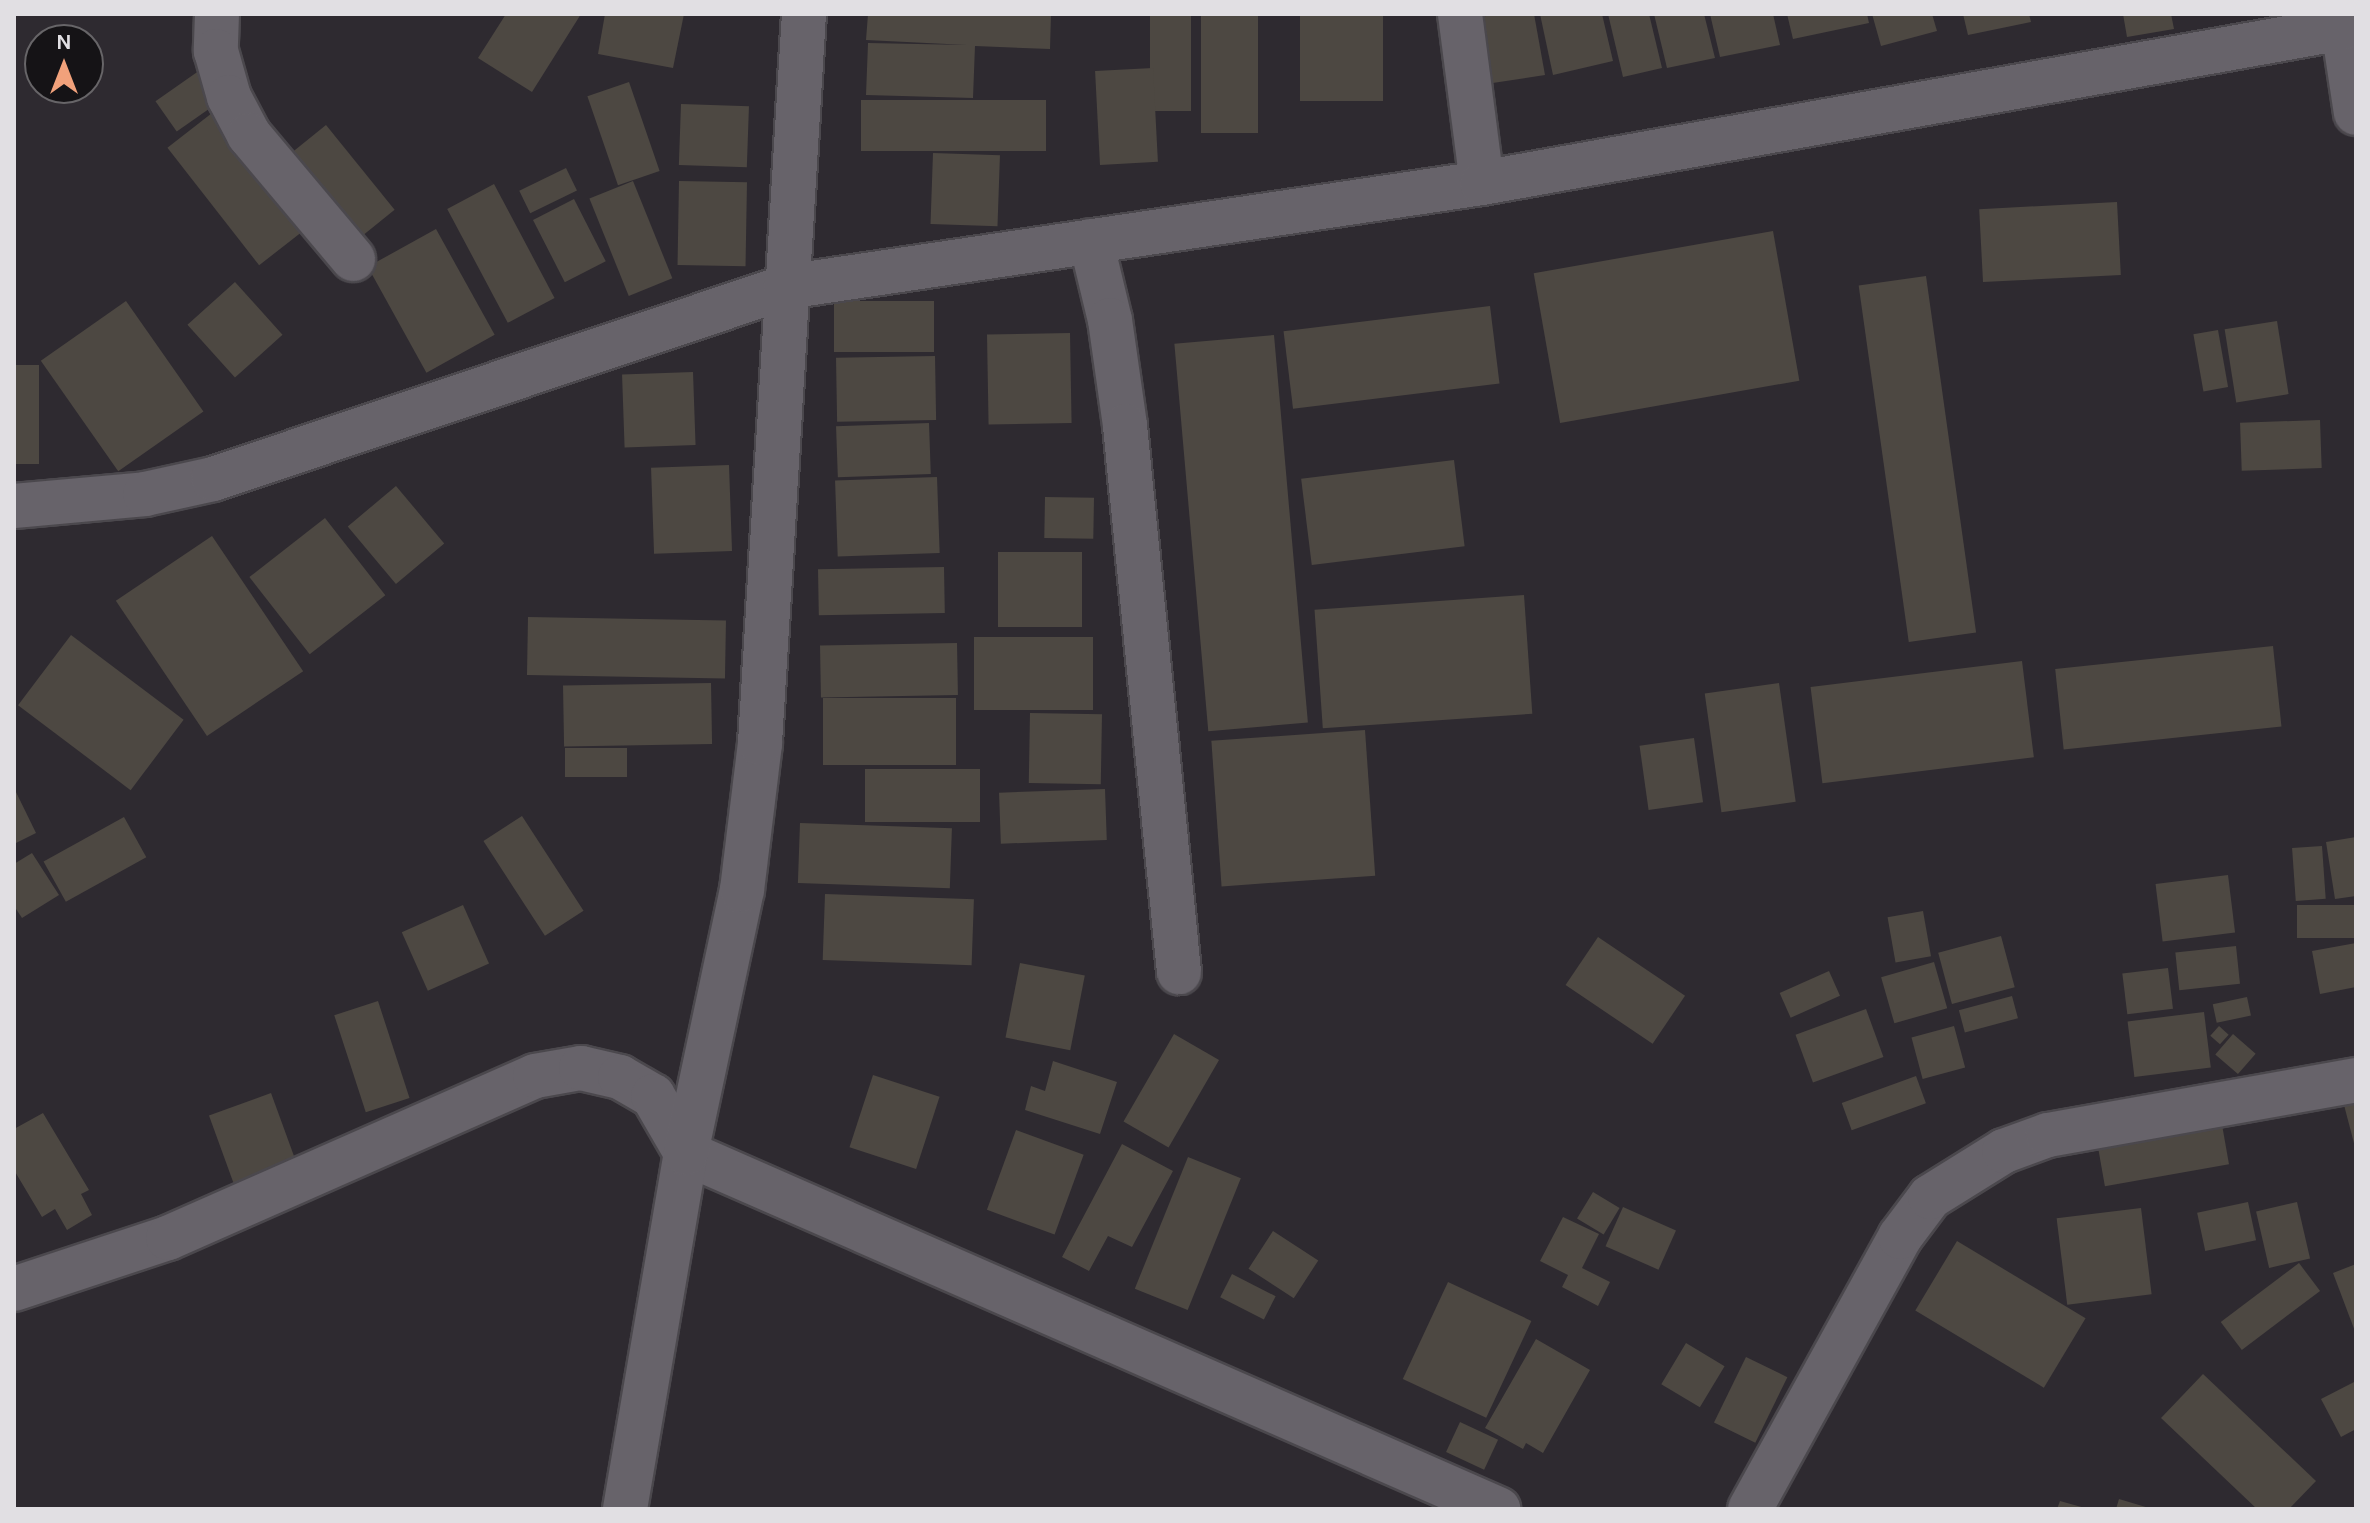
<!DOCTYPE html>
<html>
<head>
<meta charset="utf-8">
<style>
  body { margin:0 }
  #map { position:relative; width:2370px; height:1523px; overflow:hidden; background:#2e2a30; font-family:Karla,sans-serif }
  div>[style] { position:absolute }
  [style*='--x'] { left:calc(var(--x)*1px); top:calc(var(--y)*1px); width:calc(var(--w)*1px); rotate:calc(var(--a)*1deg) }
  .building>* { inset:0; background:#4d4842; transform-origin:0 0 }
  .roads { filter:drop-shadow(2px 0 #4b484d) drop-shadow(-2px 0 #4b484d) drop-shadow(0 2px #4b484d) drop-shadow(0 -2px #4b484d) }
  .minor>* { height:44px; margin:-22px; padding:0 22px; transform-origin:22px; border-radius:22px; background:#67636a }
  span { translate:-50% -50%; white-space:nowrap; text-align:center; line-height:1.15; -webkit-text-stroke:8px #151316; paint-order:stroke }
  .frame { position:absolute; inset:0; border:16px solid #e1dfe3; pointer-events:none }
  .north { position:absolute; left:24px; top:24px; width:80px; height:80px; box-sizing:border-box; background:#151316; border:2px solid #676568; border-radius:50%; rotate:0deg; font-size:22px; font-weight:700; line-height:32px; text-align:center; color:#e1dfe3 }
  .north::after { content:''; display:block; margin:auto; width:28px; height:36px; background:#f1a17b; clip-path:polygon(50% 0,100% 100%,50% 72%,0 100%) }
</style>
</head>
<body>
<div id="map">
  <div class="building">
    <i style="clip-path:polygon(506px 14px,581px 14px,532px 92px,478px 58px)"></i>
    <i style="clip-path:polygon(605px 14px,684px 14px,673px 68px,598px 54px)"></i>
    <i style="clip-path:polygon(868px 14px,1051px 14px,1050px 49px,975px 46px,973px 98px,866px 95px,868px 43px,967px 45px,866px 40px)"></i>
    <i style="left:1150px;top:14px;width:41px;height:97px"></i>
    <i style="left:1201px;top:14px;width:57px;height:119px"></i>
    <i style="left:1300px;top:14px;width:83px;height:87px"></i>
    <i style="clip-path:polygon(1498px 14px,1534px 14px,1545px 75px,1486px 84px,1474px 18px)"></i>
    <i style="clip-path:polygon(1540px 14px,1602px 14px,1613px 61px,1553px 75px)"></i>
    <i style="clip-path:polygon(1608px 14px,1649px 14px,1662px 68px,1623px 77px)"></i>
    <i style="clip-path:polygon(1654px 14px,1704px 14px,1715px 58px,1667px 68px)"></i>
    <i style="clip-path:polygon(1710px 14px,1773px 14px,1780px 45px,1720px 57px)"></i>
    <i style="clip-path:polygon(1787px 14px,1867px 14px,1869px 23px,1793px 39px)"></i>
    <i style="clip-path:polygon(1872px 14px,1932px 14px,1937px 31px,1881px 46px)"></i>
    <i style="clip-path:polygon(1963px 14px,2029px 14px,2031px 22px,1968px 35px)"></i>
    <i style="clip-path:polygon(2123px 14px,2171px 14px,2174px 29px,2127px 37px)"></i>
    <i style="left:203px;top:68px;width:37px;height:58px;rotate:55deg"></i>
    <i style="left:1153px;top:68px;width:94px;height:58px;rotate:87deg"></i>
    <i style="left:629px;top:82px;width:94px;height:44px;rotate:71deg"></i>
    <i style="left:861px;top:100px;width:185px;height:51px"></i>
    <i style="left:681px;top:104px;width:68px;height:61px;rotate:2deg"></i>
    <i style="left:221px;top:106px;width:149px;height:68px;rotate:52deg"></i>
    <i style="left:326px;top:125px;width:109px;height:57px;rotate:51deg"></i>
    <i style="left:933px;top:153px;width:67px;height:71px;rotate:2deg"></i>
    <i style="left:566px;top:168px;width:25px;height:52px;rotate:64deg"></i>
    <i style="left:633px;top:181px;width:105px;height:47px;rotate:68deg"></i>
    <i style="left:679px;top:181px;width:68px;height:84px;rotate:1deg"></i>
    <i style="left:494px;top:184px;width:129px;height:53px;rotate:62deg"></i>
    <i style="left:574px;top:199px;width:70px;height:46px;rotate:63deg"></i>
    <i style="left:2117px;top:202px;width:73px;height:138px;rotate:87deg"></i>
    <i style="left:436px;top:229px;width:121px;height:78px;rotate:61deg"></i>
    <i style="left:1773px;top:231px;width:152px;height:243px;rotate:80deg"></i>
    <i style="left:1926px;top:276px;width:360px;height:68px;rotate:82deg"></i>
    <i style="left:235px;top:282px;width:71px;height:64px;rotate:48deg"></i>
    <i style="left:126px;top:301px;width:135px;height:104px;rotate:55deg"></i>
    <i style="left:934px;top:301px;width:51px;height:100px;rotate:90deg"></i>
    <i style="left:1490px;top:306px;width:78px;height:208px;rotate:83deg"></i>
    <i style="left:2277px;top:321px;width:74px;height:53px;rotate:81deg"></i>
    <i style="left:2218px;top:330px;width:58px;height:25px;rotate:80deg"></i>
    <i style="left:1070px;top:333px;width:90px;height:83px;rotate:89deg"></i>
    <i style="left:1274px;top:335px;width:389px;height:100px;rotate:85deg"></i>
    <i style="left:935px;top:356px;width:64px;height:99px;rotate:89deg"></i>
    <i style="left:14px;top:365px;width:25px;height:99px"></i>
    <i style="left:693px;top:372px;width:73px;height:71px;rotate:88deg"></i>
    <i style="left:2320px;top:420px;width:48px;height:80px;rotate:88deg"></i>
    <i style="left:929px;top:423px;width:51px;height:93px;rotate:88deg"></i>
    <i style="left:1454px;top:460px;width:87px;height:154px;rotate:83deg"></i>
    <i style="left:729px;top:465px;width:86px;height:78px;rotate:88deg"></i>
    <i style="left:937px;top:477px;width:76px;height:102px;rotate:88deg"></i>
    <i style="left:396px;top:486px;width:75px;height:63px;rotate:50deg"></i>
    <i style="left:1045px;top:497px;width:49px;height:41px;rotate:1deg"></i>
    <i style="left:325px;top:518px;width:98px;height:96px;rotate:52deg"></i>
    <i style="left:212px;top:536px;width:163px;height:116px;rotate:56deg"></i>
    <i style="left:998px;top:552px;width:84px;height:75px"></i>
    <i style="left:944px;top:567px;width:46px;height:126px;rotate:89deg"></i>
    <i style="left:1524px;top:595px;width:119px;height:210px;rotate:86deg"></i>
    <i style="left:528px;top:617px;width:198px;height:58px;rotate:1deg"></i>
    <i style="left:71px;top:635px;width:141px;height:88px;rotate:37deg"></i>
    <i style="left:974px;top:637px;width:119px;height:73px"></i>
    <i style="left:957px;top:643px;width:52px;height:137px;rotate:89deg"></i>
    <i style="left:2273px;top:646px;width:81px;height:219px;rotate:84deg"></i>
    <i style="left:2022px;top:661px;width:97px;height:213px;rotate:83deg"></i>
    <i style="left:711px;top:683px;width:61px;height:148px;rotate:89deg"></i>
    <i style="left:1779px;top:683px;width:120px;height:75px;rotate:82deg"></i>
    <i style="left:956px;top:698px;width:67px;height:133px;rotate:90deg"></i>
    <i style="left:1030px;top:713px;width:72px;height:70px;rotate:1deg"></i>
    <i style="left:1365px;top:730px;width:146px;height:154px;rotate:86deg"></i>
    <i style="left:1694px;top:738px;width:65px;height:55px;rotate:82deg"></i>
    <i style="left:565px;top:748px;width:62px;height:29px"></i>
    <i style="left:865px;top:769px;width:115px;height:53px"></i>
    <i style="clip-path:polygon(14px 788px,36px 833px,14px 844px)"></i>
    <i style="left:1105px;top:789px;width:51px;height:106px;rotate:88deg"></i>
    <i style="left:522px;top:816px;width:113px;height:46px;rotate:57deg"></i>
    <i style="left:124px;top:817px;width:46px;height:92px;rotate:61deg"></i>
    <i style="left:800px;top:823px;width:152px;height:60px;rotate:2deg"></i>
    <i style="clip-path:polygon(2356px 837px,2356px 896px,2335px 899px,2326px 842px)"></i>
    <i style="left:2322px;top:846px;width:53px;height:30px;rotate:86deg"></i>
    <i style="clip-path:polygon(32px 853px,59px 895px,22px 918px,14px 906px,14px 864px)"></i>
    <i style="left:2228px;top:875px;width:58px;height:73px;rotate:83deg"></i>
    <i style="left:825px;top:894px;width:149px;height:66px;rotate:2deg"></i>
    <i style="left:463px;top:905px;width:64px;height:67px;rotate:66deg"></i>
    <i style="left:2356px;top:905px;width:33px;height:59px;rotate:90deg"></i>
    <i style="left:1923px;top:911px;width:46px;height:36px;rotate:80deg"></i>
    <i style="left:2001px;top:936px;width:53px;height:65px;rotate:75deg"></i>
    <i style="left:1598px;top:937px;width:105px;height:58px;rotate:34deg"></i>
    <i style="clip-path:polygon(2356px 943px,2356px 987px,2320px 994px,2312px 951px)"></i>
    <i style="left:2236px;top:946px;width:38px;height:61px;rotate:84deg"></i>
    <i style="left:1934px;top:962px;width:48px;height:55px;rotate:74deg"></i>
    <i style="left:1020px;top:963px;width:66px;height:76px;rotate:11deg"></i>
    <i style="left:2168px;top:968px;width:41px;height:46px;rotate:83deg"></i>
    <i style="left:1829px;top:971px;width:27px;height:54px;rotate:66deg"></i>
    <i style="left:2012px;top:996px;width:23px;height:55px;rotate:75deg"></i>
    <i style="left:2247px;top:997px;width:19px;height:35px;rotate:78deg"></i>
    <i style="left:378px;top:1001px;width:102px;height:46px;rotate:72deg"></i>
    <i style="left:1866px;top:1009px;width:51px;height:75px;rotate:70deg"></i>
    <i style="left:2204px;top:1012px;width:56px;height:77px;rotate:83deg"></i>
    <i style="left:1954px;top:1026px;width:43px;height:44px;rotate:75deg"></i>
    <i style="left:2219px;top:1026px;width:13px;height:13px;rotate:42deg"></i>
    <i style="left:1174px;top:1034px;width:52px;height:101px;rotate:30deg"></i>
    <i style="left:2233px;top:1034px;width:30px;height:27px;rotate:41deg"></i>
    <i style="clip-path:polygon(1053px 1061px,1117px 1082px,1100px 1134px,1025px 1110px,1031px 1086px,1045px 1091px)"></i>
    <i style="left:873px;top:1075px;width:70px;height:76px;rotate:18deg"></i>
    <i style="left:1916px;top:1076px;width:29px;height:79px;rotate:70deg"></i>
    <i style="left:271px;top:1093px;width:81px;height:66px;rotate:70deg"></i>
    <i style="clip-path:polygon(2356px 1102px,2356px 1147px,2355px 1147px,2344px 1105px)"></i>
    <i style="clip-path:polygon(43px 1113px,89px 1190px,81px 1194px,92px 1215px,67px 1230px,55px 1209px,42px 1217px,14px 1170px,14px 1129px)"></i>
    <i style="left:2221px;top:1119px;width:46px;height:126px;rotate:80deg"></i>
    <i style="left:1016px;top:1130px;width:72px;height:85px;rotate:20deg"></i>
    <i style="clip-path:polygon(1122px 1144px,1173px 1171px,1132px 1247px,1108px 1236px,1089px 1271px,1062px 1257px)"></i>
    <i style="left:1188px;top:1157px;width:57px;height:142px;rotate:22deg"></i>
    <i style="left:1593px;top:1192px;width:31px;height:31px;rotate:31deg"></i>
    <i style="left:2248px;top:1202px;width:39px;height:52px;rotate:78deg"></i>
    <i style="left:2297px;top:1202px;width:58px;height:42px;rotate:77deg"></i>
    <i style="left:1623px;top:1207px;width:58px;height:43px;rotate:24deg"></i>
    <i style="left:2141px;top:1208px;width:87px;height:85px;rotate:83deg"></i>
    <i style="clip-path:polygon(1563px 1217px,1599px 1234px,1582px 1268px,1610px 1282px,1598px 1306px,1562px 1287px,1568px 1275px,1540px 1261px)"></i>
    <i style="left:1273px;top:1231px;width:54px;height:45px;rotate:33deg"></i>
    <i style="left:1957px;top:1241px;width:150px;height:81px;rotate:31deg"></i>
    <i style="left:2299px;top:1263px;width:35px;height:98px;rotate:53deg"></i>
    <i style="clip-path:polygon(2356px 1264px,2356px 1334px,2333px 1273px)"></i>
    <i style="left:1232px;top:1274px;width:49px;height:26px;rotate:27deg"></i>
    <i style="left:1448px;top:1282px;width:92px;height:107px;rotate:25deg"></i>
    <i style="clip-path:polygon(1536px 1339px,1590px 1370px,1543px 1453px,1526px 1443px,1523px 1449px,1485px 1428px)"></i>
    <i style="left:1686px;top:1343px;width:45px;height:48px;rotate:31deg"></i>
    <i style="left:1746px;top:1357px;width:46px;height:73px;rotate:26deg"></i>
    <i style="clip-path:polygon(2203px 1374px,2316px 1481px,2289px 1509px,2257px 1509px,2161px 1418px)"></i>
    <i style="clip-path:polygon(2356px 1381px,2356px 1429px,2341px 1437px,2321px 1399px)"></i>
    <i style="left:1460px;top:1422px;width:42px;height:33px;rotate:25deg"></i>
    <i style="clip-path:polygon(2119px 1499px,2149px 1508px,2149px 1509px,2116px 1509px)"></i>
    <i style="clip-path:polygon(2060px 1501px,2085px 1508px,2085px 1509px,2057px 1509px)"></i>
  </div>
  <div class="roads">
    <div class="minor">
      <i style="--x:217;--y:14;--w:37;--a:92"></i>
      <i style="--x:216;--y:51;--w:48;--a:74.2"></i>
      <i style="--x:229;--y:97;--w:43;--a:62.2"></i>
      <i style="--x:249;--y:135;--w:162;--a:50"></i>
      <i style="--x:1460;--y:14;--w:170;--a:82.6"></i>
      <i style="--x:2341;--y:14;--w:100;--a:81.4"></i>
      <i style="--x:1091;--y:241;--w:81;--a:76.5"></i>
      <i style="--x:1110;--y:320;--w:107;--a:81.9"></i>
      <i style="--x:1125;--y:426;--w:549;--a:84.35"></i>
      <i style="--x:14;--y:506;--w:132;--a:-5.2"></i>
      <i style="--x:145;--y:494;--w:70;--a:-12.4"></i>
      <i style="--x:213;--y:479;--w:604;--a:-18.52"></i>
      <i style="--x:786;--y:287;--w:704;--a:-8.5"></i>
      <i style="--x:1482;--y:183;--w:875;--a:-10.21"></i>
      <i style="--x:14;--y:1289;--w:162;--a:-18.3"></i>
      <i style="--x:168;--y:1238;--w:401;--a:-23.8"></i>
      <i style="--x:535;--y:1076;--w:47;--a:-9.9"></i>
      <i style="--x:581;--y:1068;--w:40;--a:13"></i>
      <i style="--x:620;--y:1077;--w:38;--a:30"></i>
      <i style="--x:653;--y:1096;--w:66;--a:59.9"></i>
      <i style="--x:686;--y:1153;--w:887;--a:23.67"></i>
      <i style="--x:625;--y:1509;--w:361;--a:-80.3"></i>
      <i style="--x:686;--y:1153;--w:269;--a:-78"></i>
      <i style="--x:742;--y:890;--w:148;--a:-83"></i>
      <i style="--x:760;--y:743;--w:730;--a:-86.55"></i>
      <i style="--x:1750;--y:1509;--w:311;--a:-61.1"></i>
      <i style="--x:1900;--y:1237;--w:50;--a:-53.1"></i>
      <i style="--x:1930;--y:1197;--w:87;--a:-31.9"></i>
      <i style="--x:2004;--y:1151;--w:47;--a:-20"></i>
      <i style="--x:2048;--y:1135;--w:313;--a:-10.1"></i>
    </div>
  </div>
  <div class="frame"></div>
  <div class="north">N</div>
</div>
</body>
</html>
